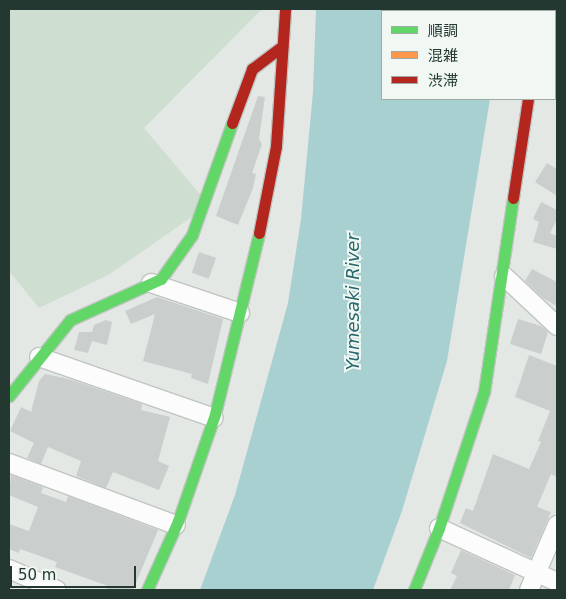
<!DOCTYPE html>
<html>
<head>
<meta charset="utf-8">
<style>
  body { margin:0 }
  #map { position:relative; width:566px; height:599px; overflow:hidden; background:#e3e8e5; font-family:"DejaVu Sans","Noto Sans JP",sans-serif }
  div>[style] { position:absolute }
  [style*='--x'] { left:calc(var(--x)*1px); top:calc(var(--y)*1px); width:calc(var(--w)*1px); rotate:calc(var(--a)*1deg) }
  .green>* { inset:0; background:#cedfd1 }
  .water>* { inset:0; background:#a8d0d1 }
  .building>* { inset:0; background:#cacfcd; transform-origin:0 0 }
  .roads { filter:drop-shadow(1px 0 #c0c5c2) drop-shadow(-1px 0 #c0c5c2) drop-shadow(0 1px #c0c5c2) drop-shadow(0 -1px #c0c5c2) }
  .street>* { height:18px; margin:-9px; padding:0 9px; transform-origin:9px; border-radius:9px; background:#fbfcfb }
  .fast>* { height:11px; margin:-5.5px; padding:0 5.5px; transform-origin:5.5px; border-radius:5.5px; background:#63d668 }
  .slow>* { height:11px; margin:-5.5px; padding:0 5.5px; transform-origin:5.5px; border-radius:5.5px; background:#ff974d }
  .jam>* { height:11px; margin:-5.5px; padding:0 5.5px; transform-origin:5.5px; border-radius:5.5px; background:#b3261e }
  span { translate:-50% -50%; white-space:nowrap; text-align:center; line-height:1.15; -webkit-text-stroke:4px #f1f7f3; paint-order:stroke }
  .water-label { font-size:18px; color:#25686d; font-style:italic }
  .frame { position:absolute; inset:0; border:10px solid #233831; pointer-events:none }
  .legend { position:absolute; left:381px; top:10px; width:175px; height:90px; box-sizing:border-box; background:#f1f7f3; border:1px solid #9faba5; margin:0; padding:6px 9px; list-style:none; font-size:15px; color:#233831 }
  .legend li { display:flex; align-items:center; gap:10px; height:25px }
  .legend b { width:25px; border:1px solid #9faba5 }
  .scale { position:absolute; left:10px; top:566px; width:126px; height:22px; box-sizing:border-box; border:2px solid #233831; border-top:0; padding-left:6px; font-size:15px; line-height:18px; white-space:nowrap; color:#233831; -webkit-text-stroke:4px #f1f7f3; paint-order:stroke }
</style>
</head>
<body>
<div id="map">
  <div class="green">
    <i style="clip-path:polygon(9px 9px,262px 9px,144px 128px,209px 205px,110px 274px,39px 308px,9px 271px)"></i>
  </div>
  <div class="water">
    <i style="clip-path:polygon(316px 9px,502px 9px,382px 11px,382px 99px,490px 99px,447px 361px,402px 511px,373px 590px,200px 590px,235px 495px,288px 303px,301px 219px,313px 92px)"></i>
  </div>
  <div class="building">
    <i style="clip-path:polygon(258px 96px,265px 97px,259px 139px,262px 144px,252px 173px,256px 174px,253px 188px,238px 225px,216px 216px)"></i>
    <i style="clip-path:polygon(547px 163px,557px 169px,557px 196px,535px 182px)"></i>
    <i style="clip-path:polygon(541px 202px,557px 210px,557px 219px,550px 233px,557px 236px,557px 249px,533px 242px,539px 222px,533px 219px)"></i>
    <i style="left:199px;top:252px;width:18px;height:22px;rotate:19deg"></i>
    <i style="clip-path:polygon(532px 269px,557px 282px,557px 306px,543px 298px,525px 281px)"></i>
    <i style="clip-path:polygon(157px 297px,223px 319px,208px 384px,191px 378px,192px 374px,143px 361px,155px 314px,131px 324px,125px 311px)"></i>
    <i style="clip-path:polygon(518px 319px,541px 326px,548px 332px,541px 354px,510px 344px)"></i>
    <i style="clip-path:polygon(106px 320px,112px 322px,107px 345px,92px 341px,88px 353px,74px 350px,79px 332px,92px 332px,94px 325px)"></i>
    <i style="clip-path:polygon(529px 355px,557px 366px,557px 477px,551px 474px,537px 507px,551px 512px,531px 558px,460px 523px,466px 508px,473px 511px,493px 454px,529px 469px,541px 442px,538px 441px,550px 411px,515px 397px)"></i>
    <i style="clip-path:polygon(45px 374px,69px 379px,142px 404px,141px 410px,170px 417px,158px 461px,169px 466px,159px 490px,113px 472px,106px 488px,76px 476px,81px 461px,48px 447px,41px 464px,27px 458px,34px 443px,10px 431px,21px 407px,31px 412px,39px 381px)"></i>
    <i style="clip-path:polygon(11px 475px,43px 487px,41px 493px,66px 502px,68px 496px,158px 530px,133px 590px,106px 590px,108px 586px,55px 567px,57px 562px,20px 549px,19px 553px,9px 549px,9px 524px,29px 531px,38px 507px,9px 495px)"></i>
    <i style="clip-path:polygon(461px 550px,515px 575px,509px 590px,450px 590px,457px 576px,451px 573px)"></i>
  </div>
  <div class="roads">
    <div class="street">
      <i style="--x:555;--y:38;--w:2;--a:27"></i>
      <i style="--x:504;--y:276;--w:73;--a:43.3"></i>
      <i style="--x:151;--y:283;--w:94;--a:18.6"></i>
      <i style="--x:39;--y:357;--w:185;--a:19.2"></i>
      <i style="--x:9;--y:463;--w:178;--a:20.4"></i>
      <i style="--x:439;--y:528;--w:130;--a:24.6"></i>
      <i style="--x:9;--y:569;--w:52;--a:23.6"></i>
      <i style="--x:529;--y:590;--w:71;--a:-66.7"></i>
    </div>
    <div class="fast">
      <i style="--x:9;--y:396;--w:97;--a:-51.2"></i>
      <i style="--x:70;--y:320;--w:100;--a:-24.3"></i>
      <i style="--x:161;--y:279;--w:54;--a:-54.8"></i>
      <i style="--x:192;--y:235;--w:119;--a:-70.3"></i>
      <i style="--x:147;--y:590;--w:76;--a:-65.8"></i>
      <i style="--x:178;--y:521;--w:113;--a:-70.9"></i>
      <i style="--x:215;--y:414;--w:186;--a:-76.3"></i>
      <i style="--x:414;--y:590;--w:67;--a:-68"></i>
      <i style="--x:439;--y:528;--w:143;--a:-71.7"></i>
      <i style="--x:484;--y:392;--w:196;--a:-81.5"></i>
    </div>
    <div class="slow">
      <i style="--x:539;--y:11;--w:2;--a:-63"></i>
    </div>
    <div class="jam">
      <i style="--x:232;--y:123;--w:58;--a:-69.7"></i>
      <i style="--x:252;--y:69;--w:38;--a:-37"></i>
      <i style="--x:513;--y:198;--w:100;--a:-81.4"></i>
      <i style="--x:259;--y:233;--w:89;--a:-78.9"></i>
      <i style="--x:276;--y:146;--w:137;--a:-86.2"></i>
    </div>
  </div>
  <div class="water-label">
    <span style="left:353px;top:302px;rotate:-90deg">Yumesaki River</span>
  </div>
  <div class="frame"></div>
  <ul class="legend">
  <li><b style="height:6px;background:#63d668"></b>順調</li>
  <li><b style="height:6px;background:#ff974d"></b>混雑</li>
  <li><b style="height:6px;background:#b3261e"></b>渋滞</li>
  </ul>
  <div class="scale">50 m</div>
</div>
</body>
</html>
